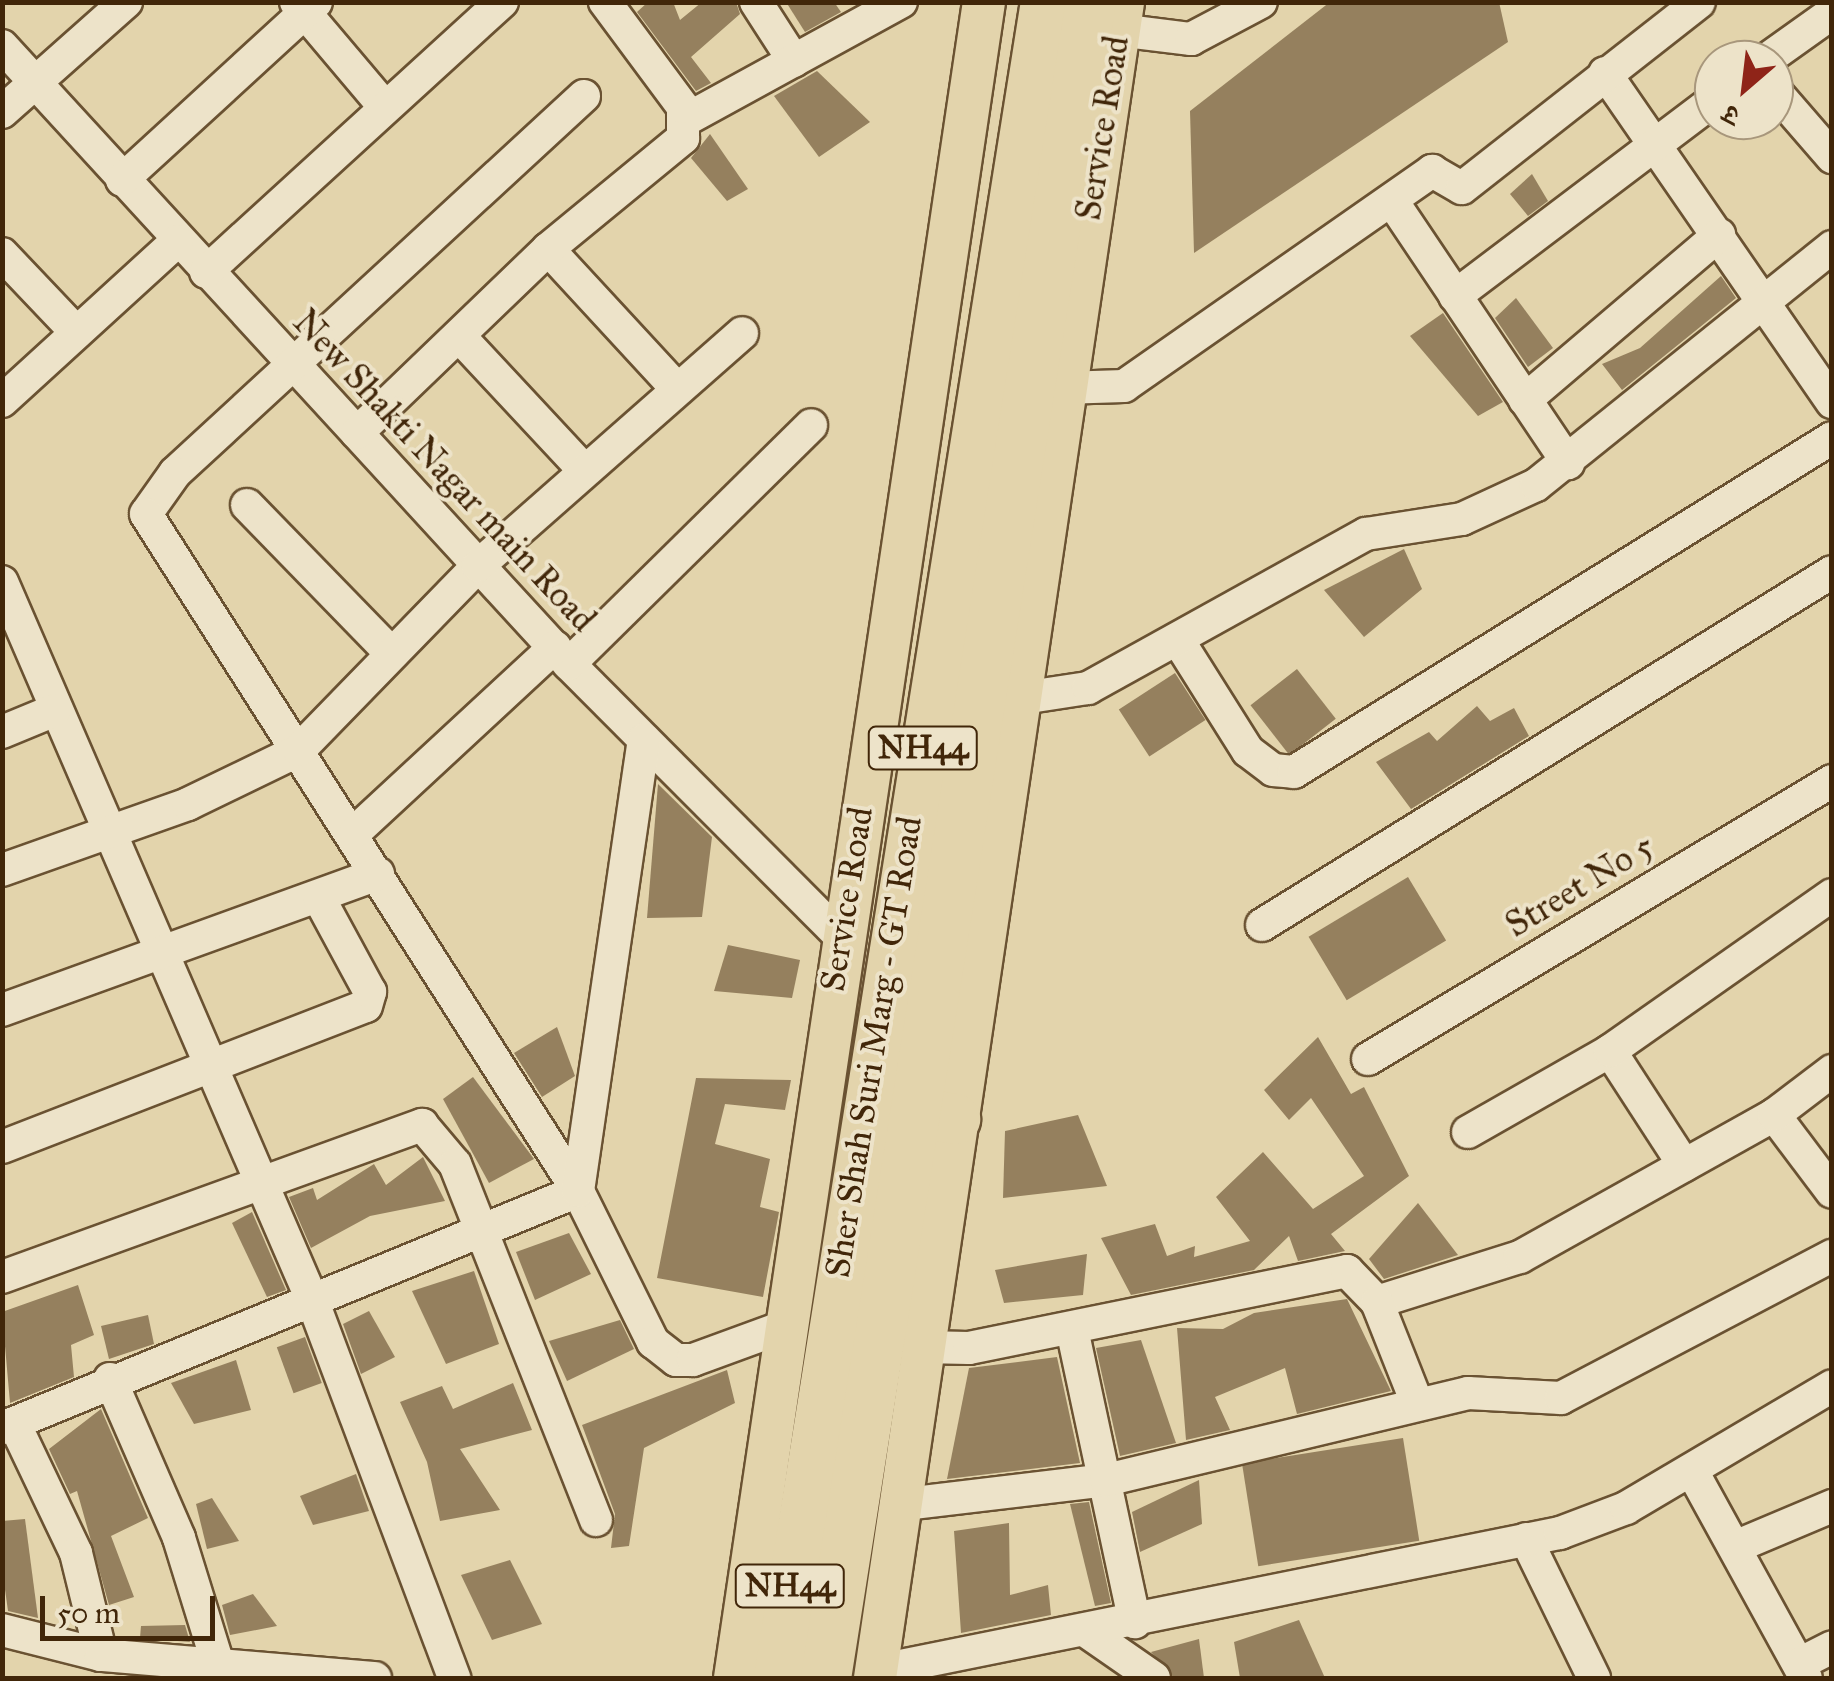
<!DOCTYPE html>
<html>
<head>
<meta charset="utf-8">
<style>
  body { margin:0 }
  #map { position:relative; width:1834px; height:1681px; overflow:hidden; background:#e3d4ac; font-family:"IM FELL Great Primer","Noto Serif Devanagari",serif }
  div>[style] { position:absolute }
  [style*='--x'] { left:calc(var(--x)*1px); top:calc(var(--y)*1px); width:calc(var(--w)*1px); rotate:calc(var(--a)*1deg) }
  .building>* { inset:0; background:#95805e; transform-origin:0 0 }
  .roads { filter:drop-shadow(2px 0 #6a5232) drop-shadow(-2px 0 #6a5232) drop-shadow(0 2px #6a5232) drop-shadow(0 -2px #6a5232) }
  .minor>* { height:32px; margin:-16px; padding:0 16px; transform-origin:16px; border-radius:16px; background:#ede3c9 }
  .major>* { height:42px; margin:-21px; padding:0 21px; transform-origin:21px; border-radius:21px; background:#e3d4ac }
  .highway>* { height:50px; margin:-25px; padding:0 25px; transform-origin:25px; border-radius:25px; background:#e3d4ac }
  span { translate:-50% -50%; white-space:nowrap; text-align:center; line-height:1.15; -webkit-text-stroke:8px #ede3c9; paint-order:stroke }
  .shield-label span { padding:2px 8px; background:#ede3c9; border:2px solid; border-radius:8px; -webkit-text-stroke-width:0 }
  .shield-label { font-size:32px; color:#412609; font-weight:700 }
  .street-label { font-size:35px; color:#412609 }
  .frame { position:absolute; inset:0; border:5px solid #412609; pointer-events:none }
  .north { position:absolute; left:1694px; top:40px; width:100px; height:100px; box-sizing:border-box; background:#ede3c9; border:2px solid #a8977c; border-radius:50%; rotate:208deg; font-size:28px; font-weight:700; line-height:40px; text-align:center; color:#412609 }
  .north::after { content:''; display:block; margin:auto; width:35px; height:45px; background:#8f2418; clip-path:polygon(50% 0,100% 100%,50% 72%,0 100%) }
  .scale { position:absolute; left:40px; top:1596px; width:175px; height:45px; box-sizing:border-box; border:5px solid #412609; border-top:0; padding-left:12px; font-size:30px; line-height:35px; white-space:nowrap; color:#412609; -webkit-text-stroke:8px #ede3c9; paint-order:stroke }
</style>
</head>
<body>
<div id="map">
  <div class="building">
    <i style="clip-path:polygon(648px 2px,673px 2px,680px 20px,702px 2px,736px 2px,740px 14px,691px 57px,711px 83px,696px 91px,637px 12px)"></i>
    <i style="clip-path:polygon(786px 2px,834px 2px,841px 12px,805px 32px)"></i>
    <i style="clip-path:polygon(1330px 2px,1499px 2px,1508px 42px,1194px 253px,1190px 111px)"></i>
    <i style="clip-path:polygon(817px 71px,870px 122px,819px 157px,774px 96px)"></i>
    <i style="clip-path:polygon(710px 134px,748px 189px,727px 201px,691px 158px)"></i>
    <i style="clip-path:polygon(1532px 174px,1548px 201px,1528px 216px,1510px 194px)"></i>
    <i style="clip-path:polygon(1721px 276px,1736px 298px,1622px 390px,1602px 364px,1640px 348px)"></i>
    <i style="clip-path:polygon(1516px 298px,1553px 348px,1528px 367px,1495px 318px)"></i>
    <i style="clip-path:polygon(1443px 313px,1503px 402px,1478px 416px,1410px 336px)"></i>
    <i style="clip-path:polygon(1404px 549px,1422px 589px,1364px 637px,1324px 590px)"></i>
    <i style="left:1297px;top:669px;width:63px;height:59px;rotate:52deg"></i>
    <i style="left:1175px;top:673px;width:56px;height:67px;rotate:57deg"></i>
    <i style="clip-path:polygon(1477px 706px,1490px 721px,1514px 708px,1529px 736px,1411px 809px,1376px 762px,1429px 732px,1437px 741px)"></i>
    <i style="clip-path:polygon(658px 784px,712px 837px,702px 917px,647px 918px)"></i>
    <i style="left:1408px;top:877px;width:74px;height:116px;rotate:59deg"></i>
    <i style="clip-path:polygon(728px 945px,800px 960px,792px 998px,714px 991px)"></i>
    <i style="clip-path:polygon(557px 1027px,575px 1076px,542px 1097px,514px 1053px)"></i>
    <i style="clip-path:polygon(1318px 1037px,1351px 1094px,1364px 1087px,1409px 1176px,1331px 1234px,1345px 1251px,1298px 1261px,1289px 1236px,1254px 1270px,1131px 1295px,1101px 1238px,1155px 1224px,1167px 1256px,1195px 1246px,1194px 1257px,1250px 1241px,1216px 1197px,1263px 1152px,1313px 1209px,1364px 1176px,1311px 1098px,1289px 1120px,1264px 1090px)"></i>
    <i style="clip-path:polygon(473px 1077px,534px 1159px,489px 1183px,443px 1099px)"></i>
    <i style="clip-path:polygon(696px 1078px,791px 1080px,785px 1110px,725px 1104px,715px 1144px,770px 1159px,760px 1207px,779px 1212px,763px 1297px,657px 1278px)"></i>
    <i style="clip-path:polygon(1078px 1115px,1107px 1186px,1003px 1198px,1005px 1131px)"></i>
    <i style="clip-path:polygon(423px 1157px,445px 1201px,370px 1216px,311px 1248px,289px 1197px,313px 1188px,317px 1200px,374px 1164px,386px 1185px)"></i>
    <i style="clip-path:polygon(1418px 1203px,1458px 1255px,1384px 1279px,1369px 1259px)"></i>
    <i style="clip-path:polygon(252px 1212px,286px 1290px,267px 1297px,232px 1223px)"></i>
    <i style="clip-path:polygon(569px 1233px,591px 1274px,535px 1300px,516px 1252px)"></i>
    <i style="clip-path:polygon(1087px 1254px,1083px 1295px,1004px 1303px,995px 1270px)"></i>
    <i style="clip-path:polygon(474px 1271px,499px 1344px,446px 1364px,412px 1291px)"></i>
    <i style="clip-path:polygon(78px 1285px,94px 1335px,71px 1345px,74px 1377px,10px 1403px,2px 1312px)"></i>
    <i style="clip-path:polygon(1347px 1299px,1391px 1391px,1297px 1414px,1285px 1368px,1215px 1397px,1230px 1430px,1186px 1440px,1177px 1328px,1223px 1329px,1254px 1313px)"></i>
    <i style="clip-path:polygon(369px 1311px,395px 1357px,361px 1374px,343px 1324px)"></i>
    <i style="clip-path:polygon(148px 1315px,154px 1344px,109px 1359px,101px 1326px)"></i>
    <i style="clip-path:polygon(620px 1320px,634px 1349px,567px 1381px,549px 1341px)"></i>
    <i style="left:305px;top:1337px;width:49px;height:30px;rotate:70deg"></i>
    <i style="clip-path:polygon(1141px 1340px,1176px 1443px,1120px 1456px,1096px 1348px)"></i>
    <i style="clip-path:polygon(1057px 1357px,1080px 1463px,947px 1479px,969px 1368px)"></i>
    <i style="clip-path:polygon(236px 1360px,251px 1410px,194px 1424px,171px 1383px)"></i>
    <i style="clip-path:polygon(727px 1370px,735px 1403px,644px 1448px,629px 1546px,611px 1548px,615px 1514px,582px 1425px)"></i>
    <i style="clip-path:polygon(513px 1383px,532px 1430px,460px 1449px,500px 1510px,440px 1521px,427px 1462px,400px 1402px,442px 1386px,453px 1409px)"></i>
    <i style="clip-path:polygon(101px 1409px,148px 1518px,111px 1536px,134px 1597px,109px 1605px,77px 1491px,70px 1494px,49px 1449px)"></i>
    <i style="left:1403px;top:1438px;width:104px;height:163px;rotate:81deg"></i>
    <i style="clip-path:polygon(356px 1474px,369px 1511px,313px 1525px,300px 1496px)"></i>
    <i style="clip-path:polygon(1199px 1480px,1202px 1524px,1140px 1552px,1132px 1512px)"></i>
    <i style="clip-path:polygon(212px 1498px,239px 1541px,207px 1549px,196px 1504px)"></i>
    <i style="clip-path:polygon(1089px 1502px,1111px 1603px,1095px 1606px,1070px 1504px)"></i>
    <i style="clip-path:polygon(25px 1519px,38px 1618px,8px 1611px,2px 1568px,2px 1521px)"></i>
    <i style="clip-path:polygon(1009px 1523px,1010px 1595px,1048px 1585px,1051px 1615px,961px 1633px,954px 1531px)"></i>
    <i style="clip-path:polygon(510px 1560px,542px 1624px,492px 1640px,461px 1575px)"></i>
    <i style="clip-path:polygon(253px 1594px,277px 1626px,230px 1635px,222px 1605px)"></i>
    <i style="clip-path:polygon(1299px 1620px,1325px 1678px,1240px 1678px,1234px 1642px)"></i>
    <i style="clip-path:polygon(185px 1625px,190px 1642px,140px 1638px,141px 1626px)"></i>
    <i style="clip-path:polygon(1199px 1639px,1204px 1678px,1174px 1678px,1151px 1652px)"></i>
  </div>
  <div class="roads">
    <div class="minor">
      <i style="--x:296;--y:2;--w:136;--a:49.8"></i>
      <i style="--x:756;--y:2;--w:70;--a:57.2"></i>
      <i style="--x:1118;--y:30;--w:74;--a:7"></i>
      <i style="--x:1191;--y:39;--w:79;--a:-27.9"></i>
      <i style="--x:2;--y:46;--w:839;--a:47.46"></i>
      <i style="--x:569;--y:664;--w:385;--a:45.1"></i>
      <i style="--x:1766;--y:60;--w:81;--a:-35.5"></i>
      <i style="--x:1605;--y:73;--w:400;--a:55.4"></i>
      <i style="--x:1774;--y:90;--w:89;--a:49.1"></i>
      <i style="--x:584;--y:96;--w:556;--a:137.33"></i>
      <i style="--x:175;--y:473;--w:50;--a:125.3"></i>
      <i style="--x:146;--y:514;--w:803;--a:57.46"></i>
      <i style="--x:578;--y:1191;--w:169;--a:63.6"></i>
      <i style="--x:653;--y:1342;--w:29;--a:38"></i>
      <i style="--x:676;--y:1360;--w:17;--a:0"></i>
      <i style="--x:693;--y:1360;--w:96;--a:-20.1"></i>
      <i style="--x:2;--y:112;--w:166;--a:-41.6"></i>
      <i style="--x:687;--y:119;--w:244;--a:-28.7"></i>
      <i style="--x:122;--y:180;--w:263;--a:-42.5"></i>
      <i style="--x:1392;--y:201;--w:316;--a:56.1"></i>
      <i style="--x:548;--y:249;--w:190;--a:47.3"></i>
      <i style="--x:2;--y:254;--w:108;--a:46.5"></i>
      <i style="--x:206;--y:272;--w:401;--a:-42.4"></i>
      <i style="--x:1455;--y:296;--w:325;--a:-37.1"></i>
      <i style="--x:459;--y:336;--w:183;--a:47"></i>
      <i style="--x:1062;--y:388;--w:62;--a:-1.8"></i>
      <i style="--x:1124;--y:386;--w:376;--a:-34.9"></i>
      <i style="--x:1432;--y:171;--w:34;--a:30"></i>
      <i style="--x:1462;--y:188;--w:301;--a:-38.1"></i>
      <i style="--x:1525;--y:400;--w:255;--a:-40.4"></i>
      <i style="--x:2;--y:401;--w:237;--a:-42.4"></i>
      <i style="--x:357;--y:433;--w:265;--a:-43.9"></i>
      <i style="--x:548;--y:249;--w:175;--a:-39.4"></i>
      <i style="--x:683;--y:138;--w:31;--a:-90"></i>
      <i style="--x:683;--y:107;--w:131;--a:-126.6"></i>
      <i style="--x:247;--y:505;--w:204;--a:45.8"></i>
      <i style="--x:2;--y:582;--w:784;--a:66.64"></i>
      <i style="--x:313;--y:1302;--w:402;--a:69.4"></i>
      <i style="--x:1178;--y:640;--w:131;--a:57.8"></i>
      <i style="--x:1248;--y:751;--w:31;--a:37"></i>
      <i style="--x:1273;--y:770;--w:21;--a:5"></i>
      <i style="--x:1294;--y:772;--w:633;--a:-31.83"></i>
      <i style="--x:569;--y:664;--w:340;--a:-44.6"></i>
      <i style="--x:1016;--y:699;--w:73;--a:-8.7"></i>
      <i style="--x:1088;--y:688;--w:318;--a:-29"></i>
      <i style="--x:1366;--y:534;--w:97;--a:-8.9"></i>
      <i style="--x:1462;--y:519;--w:81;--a:-24.7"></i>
      <i style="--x:1536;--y:485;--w:380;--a:-38.8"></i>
      <i style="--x:2;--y:732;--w:57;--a:-22.5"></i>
      <i style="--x:356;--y:831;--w:271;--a:-42.8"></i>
      <i style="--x:2;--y:870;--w:197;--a:-19.5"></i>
      <i style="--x:188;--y:804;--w:123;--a:-25.9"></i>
      <i style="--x:299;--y:750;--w:257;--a:-45.8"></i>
      <i style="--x:478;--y:566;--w:352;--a:-41.4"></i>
      <i style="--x:1262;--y:925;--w:670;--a:-31.77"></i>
      <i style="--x:2;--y:1010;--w:400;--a:-19.9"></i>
      <i style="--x:1610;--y:1051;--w:136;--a:57"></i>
      <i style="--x:1368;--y:1059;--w:541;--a:-30.93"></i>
      <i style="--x:1774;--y:1115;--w:96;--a:53"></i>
      <i style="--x:1468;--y:1132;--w:163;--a:-29.7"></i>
      <i style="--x:1610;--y:1051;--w:271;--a:-35.1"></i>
      <i style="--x:2;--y:1147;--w:390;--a:-21.2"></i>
      <i style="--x:366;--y:1006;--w:15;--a:-74"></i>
      <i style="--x:370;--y:992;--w:105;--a:-118.5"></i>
      <i style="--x:2;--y:1277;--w:447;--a:-19.9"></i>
      <i style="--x:422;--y:1125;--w:51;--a:49.8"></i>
      <i style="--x:455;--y:1164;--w:383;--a:68.4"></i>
      <i style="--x:1377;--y:1302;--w:150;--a:-17.5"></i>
      <i style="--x:1520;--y:1257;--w:291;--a:-29.2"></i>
      <i style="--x:1774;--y:1115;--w:73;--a:-37.2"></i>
      <i style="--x:1072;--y:1329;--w:300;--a:77.9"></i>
      <i style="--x:921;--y:1347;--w:48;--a:1.2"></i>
      <i style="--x:969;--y:1348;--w:386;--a:-11.5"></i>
      <i style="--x:1347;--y:1271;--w:43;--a:45.9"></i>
      <i style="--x:1377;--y:1302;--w:109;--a:68.4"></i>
      <i style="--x:110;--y:1379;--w:173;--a:66.5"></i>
      <i style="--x:179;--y:1538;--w:135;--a:72.8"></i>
      <i style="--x:14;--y:1423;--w:144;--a:64.5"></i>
      <i style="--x:76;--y:1553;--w:105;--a:76.2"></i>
      <i style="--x:2;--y:1428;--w:623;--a:-22.37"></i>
      <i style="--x:578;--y:1191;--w:456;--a:-81.7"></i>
      <i style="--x:1692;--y:1471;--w:236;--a:61.2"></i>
      <i style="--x:897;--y:1505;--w:210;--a:-6.8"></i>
      <i style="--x:1106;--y:1480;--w:372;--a:-13.5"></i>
      <i style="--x:1468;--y:1393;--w:93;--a:3.1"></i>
      <i style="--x:1561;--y:1398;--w:306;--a:-27.7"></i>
      <i style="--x:1526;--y:1539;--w:155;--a:63.9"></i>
      <i style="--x:1735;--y:1547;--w:105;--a:-22.9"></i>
      <i style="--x:2;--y:1630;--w:102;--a:14.2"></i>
      <i style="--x:101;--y:1655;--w:275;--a:4.8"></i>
      <i style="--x:1089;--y:1633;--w:79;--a:34.7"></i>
      <i style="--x:1799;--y:1664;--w:37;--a:-27"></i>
      <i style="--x:876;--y:1671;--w:698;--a:-11.41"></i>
      <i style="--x:1560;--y:1533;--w:71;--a:-20.7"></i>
      <i style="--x:1626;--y:1508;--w:239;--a:-30.6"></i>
    </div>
    <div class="major">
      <i style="--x:735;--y:1678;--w:1694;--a:-81.55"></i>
      <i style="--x:875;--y:1678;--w:1694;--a:-81.58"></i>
    </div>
    <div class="highway">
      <i style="--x:909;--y:1111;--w:47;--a:9.9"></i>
      <i style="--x:779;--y:1678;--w:1697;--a:-80.95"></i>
      <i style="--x:826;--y:1678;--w:1697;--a:-81.02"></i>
    </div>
  </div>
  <div class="shield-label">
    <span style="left:923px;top:748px">NH44</span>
    <span style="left:790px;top:1586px">NH44</span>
  </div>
  <div class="street-label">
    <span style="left:1103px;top:128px;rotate:-81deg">Service Road</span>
    <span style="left:444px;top:471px;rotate:47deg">New Shakti Nagar main Road</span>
    <span style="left:1580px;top:886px;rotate:-31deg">Street No 5</span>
    <span style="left:847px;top:899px;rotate:-81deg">Service Road</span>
    <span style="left:874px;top:1047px;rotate:-81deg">Sher Shah Suri Marg - GT Road</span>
  </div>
  <div class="frame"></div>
  <div class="north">उ</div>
  <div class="scale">50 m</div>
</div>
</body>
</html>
